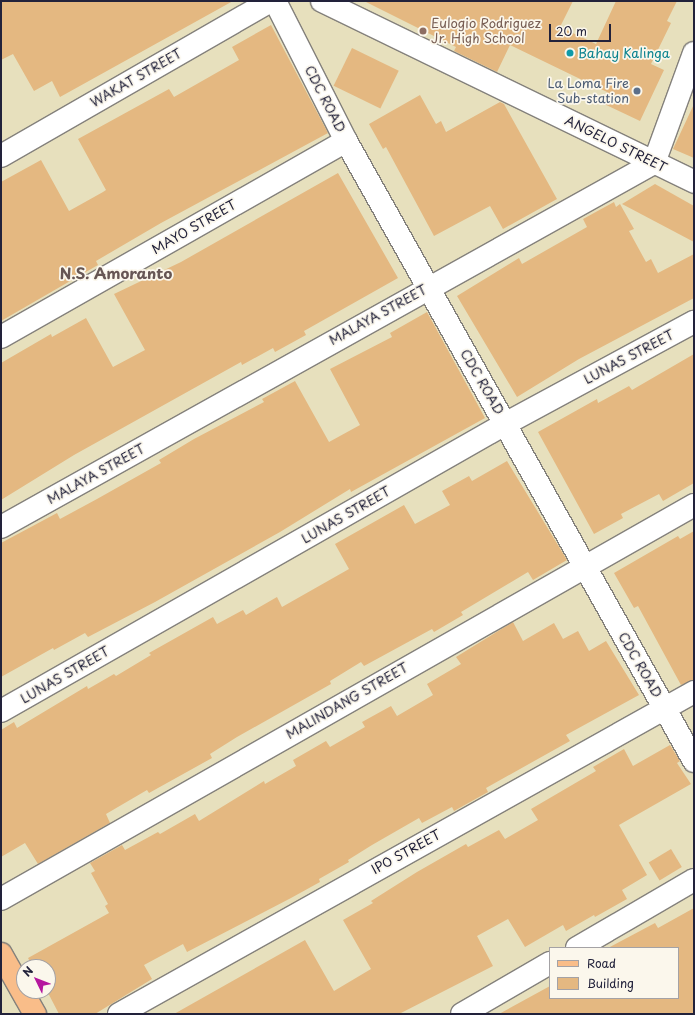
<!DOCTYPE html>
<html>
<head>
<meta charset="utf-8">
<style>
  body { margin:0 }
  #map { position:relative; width:695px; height:1015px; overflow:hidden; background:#e7e0bd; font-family:"Playpen Sans",sans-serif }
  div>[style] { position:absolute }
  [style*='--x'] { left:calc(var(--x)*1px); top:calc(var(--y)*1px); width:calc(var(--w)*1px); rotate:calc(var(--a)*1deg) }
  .building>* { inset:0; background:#e4b881; transform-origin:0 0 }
  .roads { filter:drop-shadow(1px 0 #84817c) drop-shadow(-1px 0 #84817c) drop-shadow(0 1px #84817c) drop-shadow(0 -1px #84817c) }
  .minor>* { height:22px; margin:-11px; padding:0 11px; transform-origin:11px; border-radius:11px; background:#fff }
  .tertiary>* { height:22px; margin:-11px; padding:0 11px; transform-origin:11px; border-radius:11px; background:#fff }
  .primary>* { height:22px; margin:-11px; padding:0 11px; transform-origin:11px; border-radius:11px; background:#f9bd89 }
  .dots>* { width:11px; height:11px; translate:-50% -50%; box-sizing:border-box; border:2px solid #fbf7ec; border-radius:50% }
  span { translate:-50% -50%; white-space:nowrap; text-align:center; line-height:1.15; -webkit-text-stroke:3.5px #fbf7ec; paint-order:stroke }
  .education-label { font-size:13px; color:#785e54 }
  .left { translate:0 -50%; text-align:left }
  .culture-label { font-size:13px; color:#0d838f }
  .street-label { font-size:13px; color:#22223b }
  .service-label { font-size:13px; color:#4e5e75 }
  .right { translate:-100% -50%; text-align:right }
  .quarter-label { font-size:15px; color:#665654; font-weight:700 }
  .frame { position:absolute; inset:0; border:2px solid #22223b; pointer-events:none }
  .legend { position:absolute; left:549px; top:947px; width:130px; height:52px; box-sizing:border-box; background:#fbf7ec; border:1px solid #a4a2a5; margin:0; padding:5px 7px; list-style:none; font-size:12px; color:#22223b }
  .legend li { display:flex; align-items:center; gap:8px; height:20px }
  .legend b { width:20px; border:1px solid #a4a2a5 }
  .north { position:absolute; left:16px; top:959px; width:40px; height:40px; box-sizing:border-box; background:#fbf7ec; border:1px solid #a4a2a5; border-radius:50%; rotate:313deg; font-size:11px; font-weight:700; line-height:16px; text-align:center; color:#22223b }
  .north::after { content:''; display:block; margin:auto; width:14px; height:18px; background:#b5179e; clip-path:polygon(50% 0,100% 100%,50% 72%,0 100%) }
  .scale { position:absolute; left:549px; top:24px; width:62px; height:18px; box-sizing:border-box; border:2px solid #22223b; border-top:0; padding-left:5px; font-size:12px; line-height:14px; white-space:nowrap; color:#22223b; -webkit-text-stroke:3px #fbf7ec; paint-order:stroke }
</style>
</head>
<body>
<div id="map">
  <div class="building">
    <i style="clip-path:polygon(1px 1px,233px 1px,60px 97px,52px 81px,34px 91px,13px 54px,1px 60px)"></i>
    <i style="clip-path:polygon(364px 1px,573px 1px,560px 27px,596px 44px,616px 1px,677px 1px,667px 21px,671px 23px,651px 64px,664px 70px,640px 121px,602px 103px,607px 92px,510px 45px,497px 72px,454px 51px,456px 47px)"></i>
    <i style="clip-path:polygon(271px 25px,328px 133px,161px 223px,96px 261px,98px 265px,1px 321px,1px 182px,41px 160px,69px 211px,103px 192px,106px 190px,78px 139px,169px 89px,174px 97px,239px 60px,232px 47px)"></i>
    <i style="left:352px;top:48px;width:52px;height:42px;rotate:26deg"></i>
    <i style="clip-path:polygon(420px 95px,436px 124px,441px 121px,446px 132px,500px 102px,504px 104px,557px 199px,503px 229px,490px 206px,434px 236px,386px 147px,383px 149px,369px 124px)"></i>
    <i style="clip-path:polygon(694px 104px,694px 158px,673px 149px)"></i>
    <i style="clip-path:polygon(338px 173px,398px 278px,304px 331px,306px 335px,275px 352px,273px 348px,242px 365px,241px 362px,74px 455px,1px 500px,1px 363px,51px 334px,52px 337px,86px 318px,113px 367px,145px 350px,114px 294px,181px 262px)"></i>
    <i style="clip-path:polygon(655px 184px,694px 206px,694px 242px,622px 204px)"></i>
    <i style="clip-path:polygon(614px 202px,616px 207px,620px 204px,634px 229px,629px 231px,646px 262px,651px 259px,658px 273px,694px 254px,694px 298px,579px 359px,517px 397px,457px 296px,519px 258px,522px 264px,587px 227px,583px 219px)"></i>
    <i style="clip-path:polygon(427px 312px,485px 418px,351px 492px,350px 489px,280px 532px,155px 602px,88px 637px,85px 633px,54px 650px,53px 648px,1px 677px,1px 543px,57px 513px,60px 519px,97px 499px,161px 463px,159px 460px,194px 439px,264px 402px,262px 399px,295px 381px,329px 442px,360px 425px,330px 369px,392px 337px,390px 333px)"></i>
    <i style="clip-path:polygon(694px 354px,694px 483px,663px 501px,659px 494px,621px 514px,623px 518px,594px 534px,538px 432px,597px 399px,598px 403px,629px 386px,632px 390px)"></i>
    <i style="clip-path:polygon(507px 461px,567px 560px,533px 580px,528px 572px,461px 612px,463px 615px,434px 632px,432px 629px,364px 666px,361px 662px,330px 681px,331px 684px,237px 737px,210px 754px,212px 758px,149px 793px,147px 790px,106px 814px,110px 823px,38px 864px,25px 843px,1px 857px,1px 730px,14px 722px,17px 728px,87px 686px,88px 689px,114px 674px,116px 676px,151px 655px,149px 653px,213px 617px,217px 624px,243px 610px,246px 615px,277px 597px,282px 607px,349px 569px,335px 544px,404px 505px,415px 524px,450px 505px,442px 491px,469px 476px,472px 481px)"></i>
    <i style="clip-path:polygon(694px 531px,694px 680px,681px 685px,638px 606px,634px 608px,614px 573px,678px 536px,680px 539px)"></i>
    <i style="clip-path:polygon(513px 622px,523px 641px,554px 623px,563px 639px,578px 631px,589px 651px,606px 641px,639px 695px,566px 735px,570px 741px,486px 788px,488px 792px,454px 811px,452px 807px,422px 823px,419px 818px,372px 845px,348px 860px,349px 862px,319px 879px,320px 882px,291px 898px,187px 952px,183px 944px,144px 965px,152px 979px,95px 1014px,59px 1014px,47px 991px,48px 967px,33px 967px,28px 958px,109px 913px,105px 906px,108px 904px,91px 873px,95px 871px,90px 863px,122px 845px,125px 850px,158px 832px,160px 834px,195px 814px,199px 821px,264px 781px,265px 784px,296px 766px,293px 760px,326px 741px,330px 747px,365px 727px,362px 722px,391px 706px,397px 716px,433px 695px,427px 684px,461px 664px,456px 657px)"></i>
    <i style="clip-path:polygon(670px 745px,680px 761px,677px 763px,691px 784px,619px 825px,647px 875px,622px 890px,627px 899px,595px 917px,594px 915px,566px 931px,563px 925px,525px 947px,508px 919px,477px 936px,493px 966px,399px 1014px,174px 1014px,305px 940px,334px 991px,371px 969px,343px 920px,373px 903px,371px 901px,417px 872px,466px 844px,468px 847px,499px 830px,505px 839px,538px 820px,531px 809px,596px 771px,593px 767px,624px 749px,633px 766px)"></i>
    <i style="left:671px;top:849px;width:21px;height:26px;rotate:59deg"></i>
    <i style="clip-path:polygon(694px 908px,694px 1014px,499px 1014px,550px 986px,550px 998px,678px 998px,678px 948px,608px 948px,655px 923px,658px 928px)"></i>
  </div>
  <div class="roads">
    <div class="minor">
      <i style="--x:322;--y:1;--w:414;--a:25.9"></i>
      <i style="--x:1;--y:156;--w:311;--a:-29.9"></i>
      <i style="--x:1;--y:337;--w:397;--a:-29.6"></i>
      <i style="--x:1;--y:527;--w:748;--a:-29.14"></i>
      <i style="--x:654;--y:163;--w:117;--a:-70"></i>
      <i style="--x:1;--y:711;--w:580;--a:-29.66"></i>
      <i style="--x:505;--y:424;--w:215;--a:-28.4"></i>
      <i style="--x:1;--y:899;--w:797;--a:-29.62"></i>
      <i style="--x:577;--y:948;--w:135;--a:-30.2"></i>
      <i style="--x:119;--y:1014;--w:659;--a:-29.25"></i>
      <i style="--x:462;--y:1014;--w:102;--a:-30.1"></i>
    </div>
    <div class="tertiary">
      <i style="--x:275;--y:1;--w:157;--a:63.1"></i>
      <i style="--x:346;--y:141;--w:711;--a:60.69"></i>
    </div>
    <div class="primary">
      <i style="--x:1;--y:954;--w:69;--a:60.5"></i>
    </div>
  </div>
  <div class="dots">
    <i style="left:423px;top:31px;background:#8d6e63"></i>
    <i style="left:570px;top:53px;background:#0f9aa8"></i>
    <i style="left:637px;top:91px;background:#5c6f8a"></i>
  </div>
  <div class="education-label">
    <span class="left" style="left:431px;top:31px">Eulogio Rodriguez<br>Jr. High School</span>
  </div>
  <div class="culture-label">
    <span class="left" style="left:578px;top:53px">Bahay Kalinga</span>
  </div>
  <div class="street-label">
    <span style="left:136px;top:78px;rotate:-30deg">WAKAT STREET</span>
    <span style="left:325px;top:99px;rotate:63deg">CDC ROAD</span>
    <span style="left:616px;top:144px;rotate:26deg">ANGELO STREET</span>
    <span style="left:194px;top:227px;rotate:-30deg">MAYO STREET</span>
    <span style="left:378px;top:315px;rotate:-29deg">MALAYA STREET</span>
    <span style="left:629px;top:357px;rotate:-28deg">LUNAS STREET</span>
    <span style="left:482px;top:382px;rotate:60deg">CDC ROAD</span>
    <span style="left:96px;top:474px;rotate:-29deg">MALAYA STREET</span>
    <span style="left:346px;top:515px;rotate:-30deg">LUNAS STREET</span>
    <span style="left:640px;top:665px;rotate:60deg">CDC ROAD</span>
    <span style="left:65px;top:675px;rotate:-30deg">LUNAS STREET</span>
    <span style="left:347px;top:701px;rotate:-30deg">MALINDANG STREET</span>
    <span style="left:406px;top:852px;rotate:-29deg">IPO STREET</span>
  </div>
  <div class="service-label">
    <span class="right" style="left:629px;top:91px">La Loma Fire<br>Sub-station</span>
  </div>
  <div class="quarter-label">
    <span style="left:116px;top:273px">N.S. Amoranto</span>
  </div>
  <div class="frame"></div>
  <ul class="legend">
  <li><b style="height:5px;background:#f9bd89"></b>Road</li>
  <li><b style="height:11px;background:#e4b881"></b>Building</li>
  </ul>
  <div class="north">N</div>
  <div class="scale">20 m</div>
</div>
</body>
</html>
